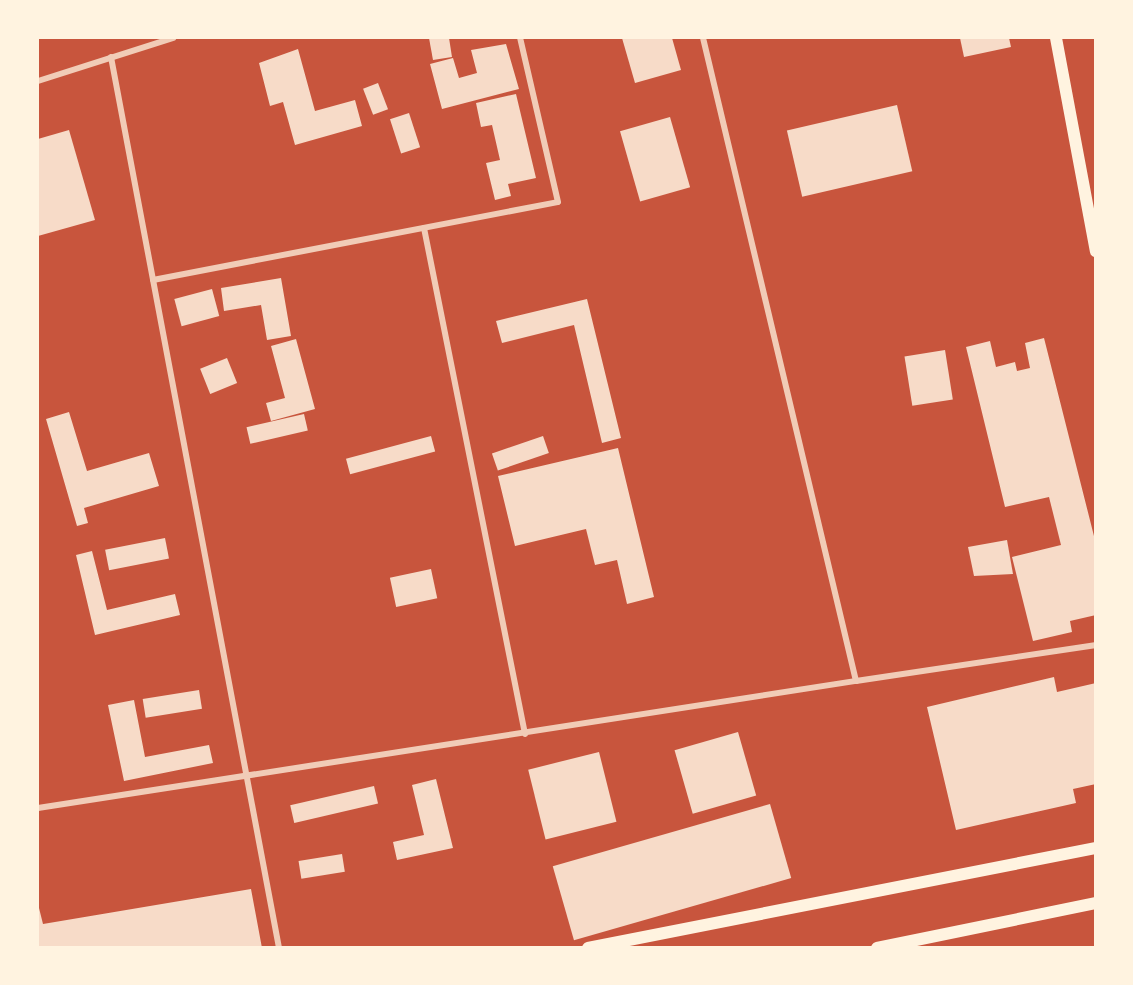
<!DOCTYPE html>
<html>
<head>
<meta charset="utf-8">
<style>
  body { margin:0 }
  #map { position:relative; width:1133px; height:985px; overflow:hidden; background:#c8553d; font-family:"Titillium Web",sans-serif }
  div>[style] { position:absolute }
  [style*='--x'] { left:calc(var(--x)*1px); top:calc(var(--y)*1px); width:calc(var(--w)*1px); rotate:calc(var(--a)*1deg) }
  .building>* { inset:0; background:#f7dbc8; transform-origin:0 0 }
  .minor>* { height:6px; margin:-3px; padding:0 3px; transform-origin:3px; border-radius:3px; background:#f1ccb7 }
  .secondary>* { height:12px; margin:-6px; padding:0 6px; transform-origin:6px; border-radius:6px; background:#fff3e0 }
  span { translate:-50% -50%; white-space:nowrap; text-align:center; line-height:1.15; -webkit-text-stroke:4.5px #fff3e0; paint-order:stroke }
  .frame { position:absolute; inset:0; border:39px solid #fff3e0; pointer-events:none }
</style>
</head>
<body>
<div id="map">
  <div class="building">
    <i style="clip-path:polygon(429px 38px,449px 38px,452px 57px,433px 60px)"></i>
    <i style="clip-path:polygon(622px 38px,672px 38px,681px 70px,635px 83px)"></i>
    <i style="clip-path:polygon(960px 38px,1009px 38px,1011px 47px,964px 57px)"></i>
    <i style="clip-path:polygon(506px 44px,519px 89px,442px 109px,430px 64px,453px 58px,459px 78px,477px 73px,471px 50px)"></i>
    <i style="clip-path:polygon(298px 49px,315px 111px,355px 100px,362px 126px,295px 145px,283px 102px,270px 106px,259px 63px)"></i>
    <i style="left:378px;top:83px;width:28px;height:16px;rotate:69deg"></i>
    <i style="clip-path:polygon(516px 94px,536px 178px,508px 184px,511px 196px,495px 200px,486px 163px,500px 160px,492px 125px,481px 127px,476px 103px)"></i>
    <i style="left:897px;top:105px;width:68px;height:113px;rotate:77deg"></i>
    <i style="left:409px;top:113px;width:36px;height:20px;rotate:72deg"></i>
    <i style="left:670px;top:117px;width:73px;height:52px;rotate:74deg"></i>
    <i style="clip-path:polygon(69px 130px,95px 220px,38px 236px,38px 139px)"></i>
    <i style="clip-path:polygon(281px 278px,291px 336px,267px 340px,261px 305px,224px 311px,221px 288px)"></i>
    <i style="left:212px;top:289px;width:28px;height:39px;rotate:75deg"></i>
    <i style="clip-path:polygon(587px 299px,621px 438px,602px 443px,574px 325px,502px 343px,496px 321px)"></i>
    <i style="clip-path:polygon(1044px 338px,1096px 544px,1096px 615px,1070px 621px,1072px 632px,1033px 641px,1012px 557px,1061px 545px,1049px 497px,1005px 507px,966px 347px,990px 341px,996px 367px,1015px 362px,1017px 371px,1030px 368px,1025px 343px)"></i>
    <i style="clip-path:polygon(296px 339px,315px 409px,271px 421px,266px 403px,285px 398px,271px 346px)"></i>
    <i style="left:945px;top:350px;width:50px;height:41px;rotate:81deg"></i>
    <i style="left:227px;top:358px;width:27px;height:29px;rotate:68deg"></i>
    <i style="clip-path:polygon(69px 412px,87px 471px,149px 453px,159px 486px,84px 508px,88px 523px,77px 526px,46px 419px)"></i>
    <i style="left:304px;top:414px;width:17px;height:59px;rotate:77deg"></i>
    <i style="left:431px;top:436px;width:16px;height:88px;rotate:75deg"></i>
    <i style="left:543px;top:436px;width:18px;height:54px;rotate:71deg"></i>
    <i style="clip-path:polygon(618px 448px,654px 597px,627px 604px,617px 560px,595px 565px,586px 529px,515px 546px,498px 476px)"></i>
    <i style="left:165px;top:538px;width:21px;height:61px;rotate:79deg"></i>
    <i style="clip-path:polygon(1007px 540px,1013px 574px,974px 576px,968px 547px)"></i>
    <i style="clip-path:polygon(92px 551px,107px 610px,175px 594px,180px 615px,95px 635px,76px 555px)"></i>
    <i style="left:431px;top:569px;width:30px;height:42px;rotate:78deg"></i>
    <i style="clip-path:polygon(1054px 677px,1057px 692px,1096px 683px,1096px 784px,1073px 789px,1076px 803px,956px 830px,927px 707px)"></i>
    <i style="left:199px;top:690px;width:19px;height:57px;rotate:81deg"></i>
    <i style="clip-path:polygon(134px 700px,145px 757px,209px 745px,213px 763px,124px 781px,108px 705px)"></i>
    <i style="left:738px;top:732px;width:66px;height:66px;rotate:74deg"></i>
    <i style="left:599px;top:752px;width:72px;height:73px;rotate:76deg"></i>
    <i style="clip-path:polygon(436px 779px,453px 848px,397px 860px,393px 842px,424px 835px,412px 785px)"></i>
    <i style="left:374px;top:786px;width:18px;height:86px;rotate:77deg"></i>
    <i style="left:770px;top:804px;width:77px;height:226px;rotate:74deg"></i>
    <i style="left:342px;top:854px;width:18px;height:44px;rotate:81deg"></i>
    <i style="clip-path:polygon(251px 889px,262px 948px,38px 948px,38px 904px,43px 924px)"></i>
  </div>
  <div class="minor">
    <i style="--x:111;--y:57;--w:907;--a:79.32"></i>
    <i style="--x:38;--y:81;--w:142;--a:-17.7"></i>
    <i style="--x:424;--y:228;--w:516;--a:78.71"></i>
    <i style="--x:153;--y:280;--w:412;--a:-10.9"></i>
    <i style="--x:558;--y:202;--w:168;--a:-103"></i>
    <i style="--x:856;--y:681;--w:243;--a:-8.5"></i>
    <i style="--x:38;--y:808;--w:828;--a:-8.83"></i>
    <i style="--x:856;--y:681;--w:661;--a:-103.38"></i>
  </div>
  <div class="secondary">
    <i style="--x:1056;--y:38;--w:217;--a:79.4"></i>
    <i style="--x:588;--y:948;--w:518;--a:-11.14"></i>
    <i style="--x:877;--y:948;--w:224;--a:-11.6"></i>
  </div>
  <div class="frame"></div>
</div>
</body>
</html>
